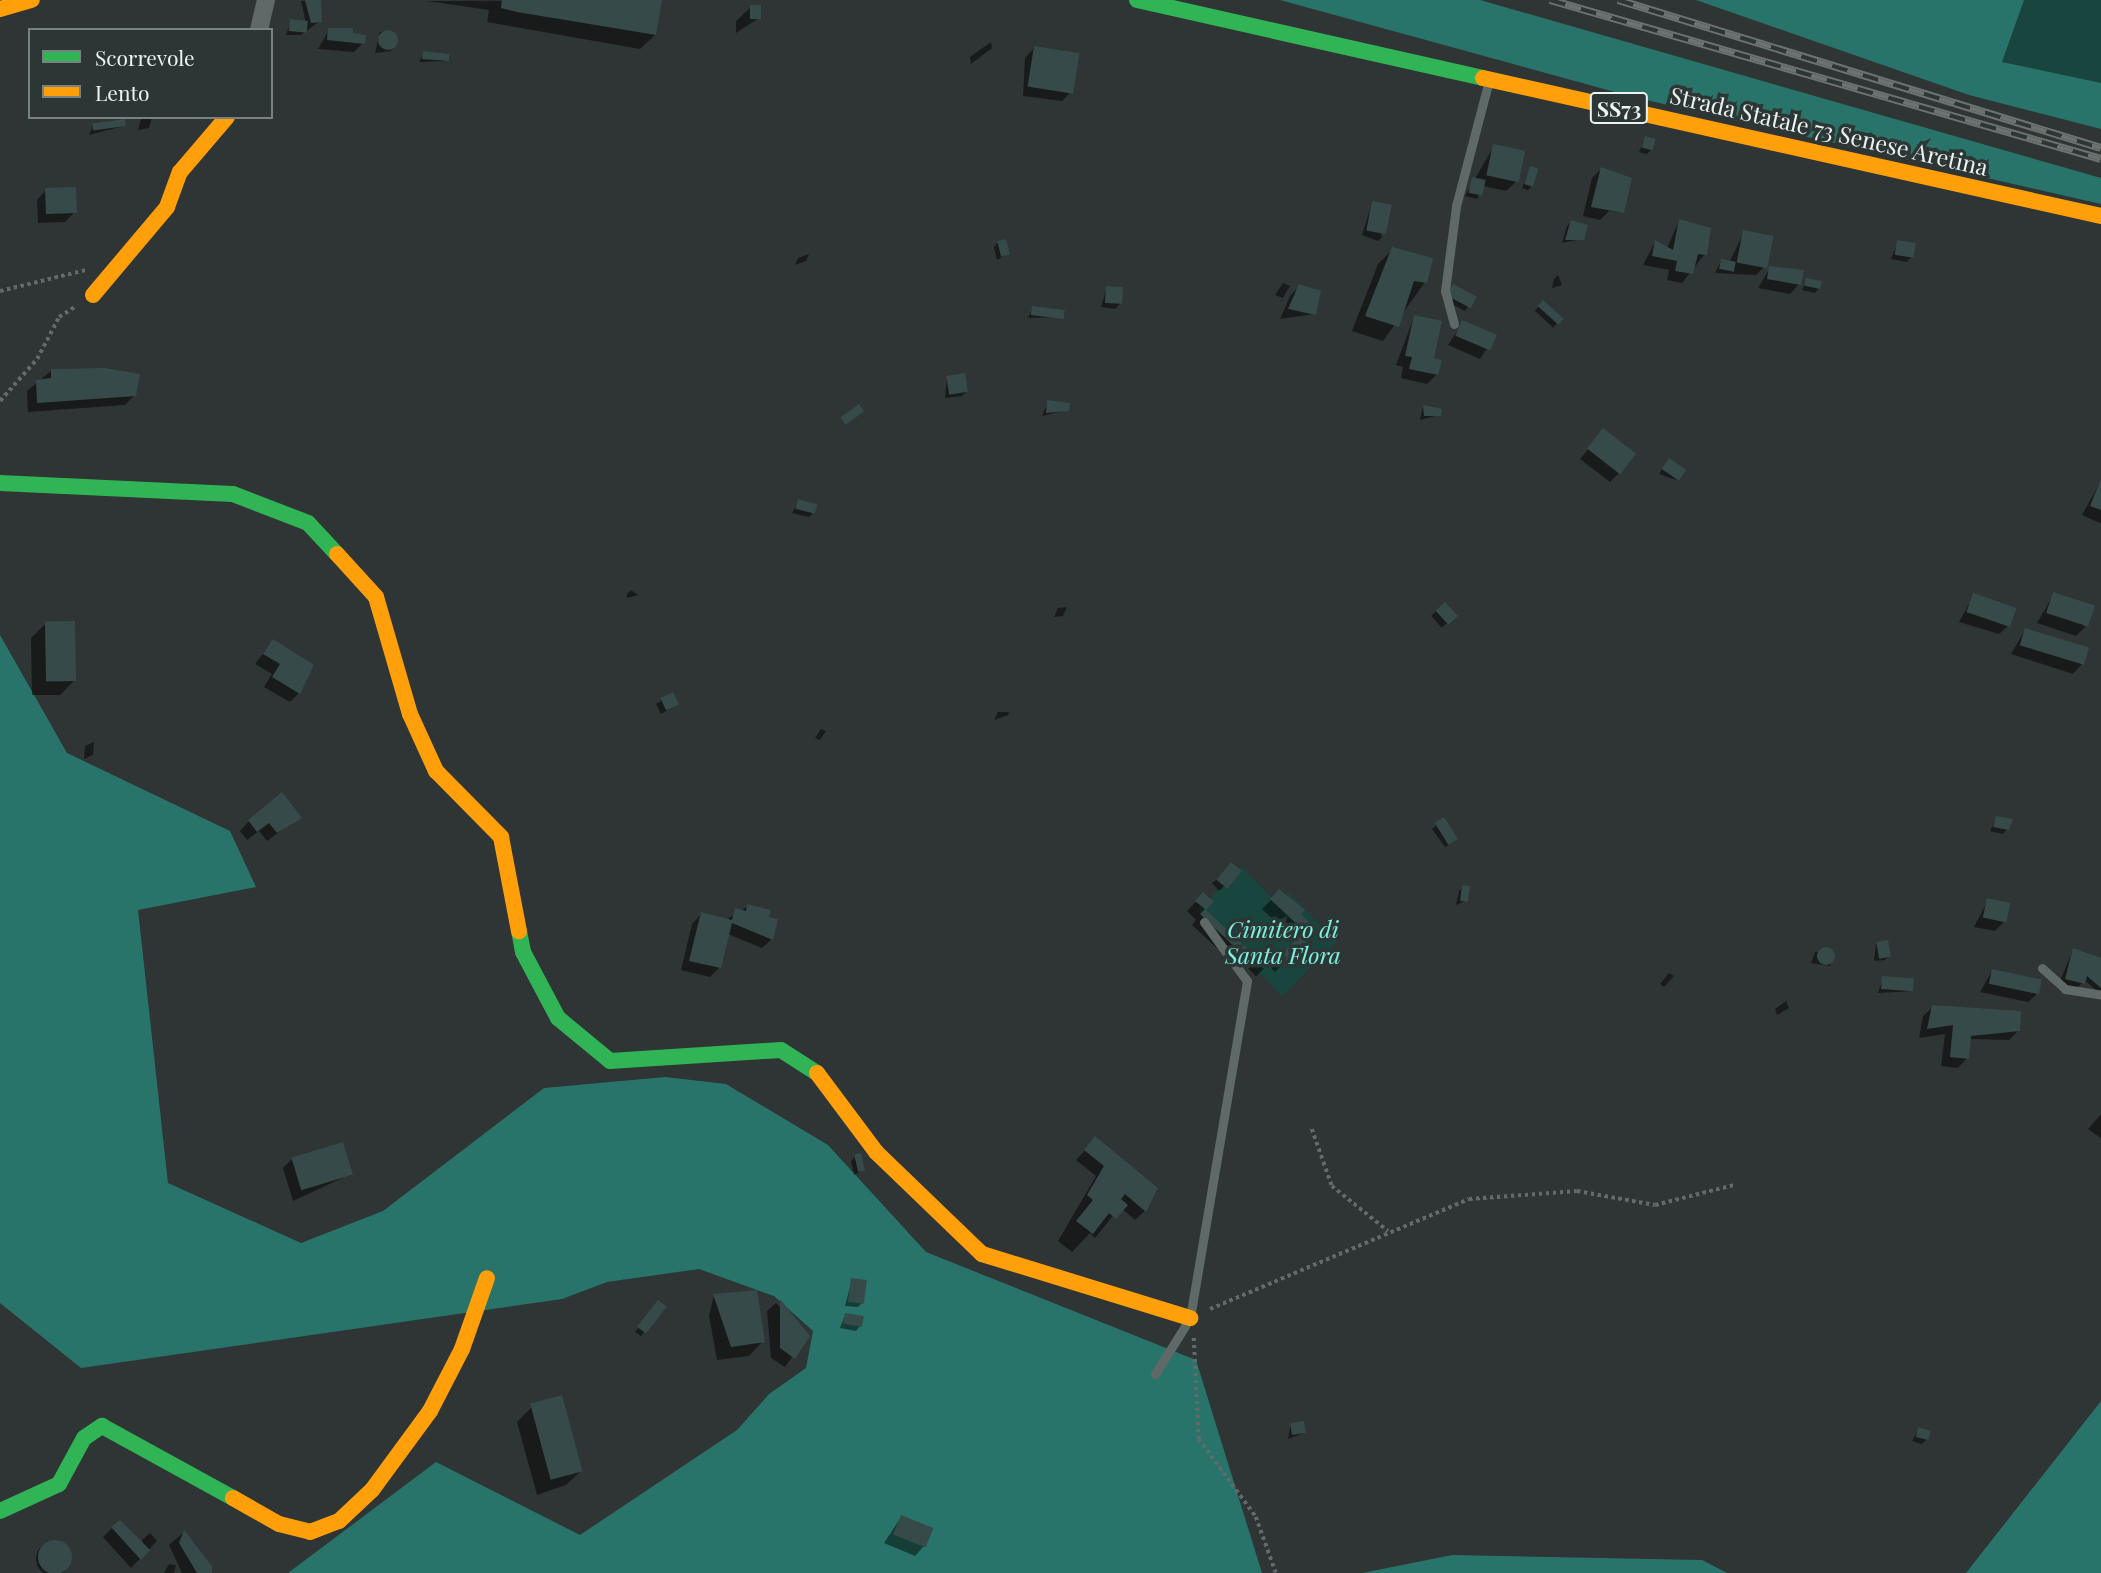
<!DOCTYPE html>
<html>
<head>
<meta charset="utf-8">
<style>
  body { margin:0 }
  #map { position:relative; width:2101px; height:1573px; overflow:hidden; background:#2f3434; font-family:"Playfair Display",serif }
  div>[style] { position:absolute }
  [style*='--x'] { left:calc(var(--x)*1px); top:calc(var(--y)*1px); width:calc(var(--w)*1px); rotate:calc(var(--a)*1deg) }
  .green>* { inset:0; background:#19453f }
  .forest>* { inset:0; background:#29746a }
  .shadow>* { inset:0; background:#0007; transform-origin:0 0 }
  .round { border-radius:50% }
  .building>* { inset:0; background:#364b49; transform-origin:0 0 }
  .path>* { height:3.5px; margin-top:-1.75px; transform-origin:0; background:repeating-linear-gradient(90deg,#636b6a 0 3.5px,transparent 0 7px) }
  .lane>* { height:9px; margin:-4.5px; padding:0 4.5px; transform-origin:4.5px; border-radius:4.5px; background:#5f6967 }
  .street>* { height:18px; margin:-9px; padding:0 9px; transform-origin:9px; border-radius:9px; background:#5f6967 }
  .fast>* { height:16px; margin:-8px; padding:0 8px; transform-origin:8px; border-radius:8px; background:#30b455 }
  .slow>* { height:16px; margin:-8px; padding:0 8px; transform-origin:8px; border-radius:8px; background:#ff9f0a }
  .rail>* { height:8px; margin-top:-4px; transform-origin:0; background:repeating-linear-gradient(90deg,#2c3735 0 16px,#6b7371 0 32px); box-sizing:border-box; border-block:2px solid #6b7371 }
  span { translate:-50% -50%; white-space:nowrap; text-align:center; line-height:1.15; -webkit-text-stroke:7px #2c3735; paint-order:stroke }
  .shield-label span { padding:2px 5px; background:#2c3735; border:2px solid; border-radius:5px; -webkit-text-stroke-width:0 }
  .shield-label { font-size:21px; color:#ebf2f1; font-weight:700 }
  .street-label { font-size:23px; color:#ebf2f1 }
  .park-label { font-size:23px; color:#7af2e0; font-style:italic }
  .legend { position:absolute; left:28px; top:28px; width:245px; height:91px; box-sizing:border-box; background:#2c3735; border:2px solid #788280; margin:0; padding:9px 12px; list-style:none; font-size:21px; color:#ebf2f1 }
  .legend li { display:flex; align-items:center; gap:14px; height:35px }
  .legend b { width:35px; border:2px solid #788280 }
</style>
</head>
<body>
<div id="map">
  <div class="green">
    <i style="clip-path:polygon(2024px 0,2101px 0,2101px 83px,2002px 62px)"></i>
    <i style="clip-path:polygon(1242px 867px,1278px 904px,1289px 893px,1337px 942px,1282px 996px,1198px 910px)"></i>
  </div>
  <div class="forest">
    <i style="clip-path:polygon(1280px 0,1480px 0,2101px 178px,2101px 204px,1633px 97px)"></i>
    <i style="clip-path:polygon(1696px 0,2024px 0,2002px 62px,2101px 83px,2101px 129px,1969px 95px)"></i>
    <i style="clip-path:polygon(0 635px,67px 753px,230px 831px,256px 887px,138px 910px,168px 1183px,301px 1243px,383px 1211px,544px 1088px,665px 1077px,726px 1084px,828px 1145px,926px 1252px,1196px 1360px,1262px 1573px,288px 1573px,436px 1462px,580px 1535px,737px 1430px,769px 1394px,806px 1368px,813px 1331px,774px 1296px,699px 1269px,607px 1282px,562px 1299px,81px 1368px,0 1303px)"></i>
    <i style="clip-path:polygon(2101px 1401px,2101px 1573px,1966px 1573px)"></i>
    <i style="clip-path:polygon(1452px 1555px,1702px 1560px,1727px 1573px,1362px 1573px)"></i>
  </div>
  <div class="shadow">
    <i style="clip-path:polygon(319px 0,320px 21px,301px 35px,286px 35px,291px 21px,306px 23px,301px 1px)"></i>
    <i style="clip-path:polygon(660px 0,655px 35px,640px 49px,487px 22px,489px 10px,427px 1px)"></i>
    <i style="clip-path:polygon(751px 7px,759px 18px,736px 33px,736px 21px)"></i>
    <i style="clip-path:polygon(329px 30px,351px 35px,363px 43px,354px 52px,318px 49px)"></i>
    <i style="clip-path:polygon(380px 32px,396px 35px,391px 51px,375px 53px)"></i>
    <i style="clip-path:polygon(991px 42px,992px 48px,971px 64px,970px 57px)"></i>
    <i style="clip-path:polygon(1034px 48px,1071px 92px,1062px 101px,1023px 96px,1025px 58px)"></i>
    <i style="clip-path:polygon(424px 53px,447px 61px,419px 62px)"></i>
    <i style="clip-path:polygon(152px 117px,149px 128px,138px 130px,141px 119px)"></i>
    <i style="clip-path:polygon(93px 126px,124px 126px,89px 135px)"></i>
    <i style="clip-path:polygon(1646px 138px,1651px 150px,1647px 154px,1639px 152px)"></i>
    <i style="clip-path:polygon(1494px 146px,1516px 182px,1506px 191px,1483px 186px,1477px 199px,1465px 196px)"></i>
    <i style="clip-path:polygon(1530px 168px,1532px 186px,1528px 190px,1522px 188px)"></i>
    <i style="clip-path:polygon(1601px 169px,1622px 212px,1609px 211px,1600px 220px,1583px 216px,1592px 178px)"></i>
    <i style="clip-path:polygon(46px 190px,75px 212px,65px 222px,38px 223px,37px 200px)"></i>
    <i style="clip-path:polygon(1372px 203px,1382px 237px,1378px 241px,1362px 235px)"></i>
    <i style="clip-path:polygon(1679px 221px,1705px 254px,1682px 283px,1667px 280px,1669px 270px,1643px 265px,1655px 242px,1667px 248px)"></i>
    <i style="clip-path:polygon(1571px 222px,1582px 239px,1562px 243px,1567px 226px)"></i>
    <i style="clip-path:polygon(1744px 232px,1765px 266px,1756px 275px,1715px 273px,1721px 261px,1729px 263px)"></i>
    <i style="clip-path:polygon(998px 242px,1008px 254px,997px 260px,994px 247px)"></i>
    <i style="clip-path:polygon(1898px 242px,1911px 257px,1907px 262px,1891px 259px)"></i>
    <i style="clip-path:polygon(1393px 249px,1425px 282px,1383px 341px,1352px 331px,1378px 264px)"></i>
    <i style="clip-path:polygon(809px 254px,806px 261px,795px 265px,798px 258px)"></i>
    <i style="clip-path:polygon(1770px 268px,1799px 284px,1790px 294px,1758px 288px)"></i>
    <i style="clip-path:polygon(1558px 275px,1562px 285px,1552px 288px,1554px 279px)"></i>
    <i style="clip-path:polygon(1807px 280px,1819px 288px,1815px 293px,1802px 290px)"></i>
    <i style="clip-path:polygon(1283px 283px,1290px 286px,1283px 298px,1275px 295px)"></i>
    <i style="clip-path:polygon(1300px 286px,1314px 314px,1280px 319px,1290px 296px)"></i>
    <i style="clip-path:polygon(1454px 286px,1474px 299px,1465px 311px,1444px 300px)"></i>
    <i style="clip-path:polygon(1107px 288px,1120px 304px,1115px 309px,1101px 307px)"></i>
    <i style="left:1543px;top:302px;width:25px;height:12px;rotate:43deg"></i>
    <i style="clip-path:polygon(1033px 308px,1063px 317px,1028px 318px)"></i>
    <i style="clip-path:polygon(1414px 317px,1437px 374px,1427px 384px,1401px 378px,1403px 367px,1396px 365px)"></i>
    <i style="clip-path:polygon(1463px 322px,1495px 336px,1480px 359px,1448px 345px)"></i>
    <i style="clip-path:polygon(52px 370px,135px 395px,125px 405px,28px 412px,27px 391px)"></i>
    <i style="clip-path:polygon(947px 377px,966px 392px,962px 396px,945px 398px)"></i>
    <i style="clip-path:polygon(1048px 402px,1067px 410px,1042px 416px)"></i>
    <i style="clip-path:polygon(1423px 407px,1440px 410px,1439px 415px,1420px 420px)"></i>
    <i style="clip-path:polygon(1604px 431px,1619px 473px,1610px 482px,1580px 459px)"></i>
    <i style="clip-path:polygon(1665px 464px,1680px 476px,1676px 480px,1659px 474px)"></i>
    <i style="clip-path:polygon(2101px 481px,2101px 522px,2100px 523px,2082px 515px)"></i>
    <i style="clip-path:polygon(799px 501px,813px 513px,809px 517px,792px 513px)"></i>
    <i style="clip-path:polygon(631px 590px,638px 595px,627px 598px,627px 594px)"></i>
    <i style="clip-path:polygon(2054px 594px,2085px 627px,2076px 636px,2037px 623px)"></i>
    <i style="clip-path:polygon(1974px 595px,2009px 625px,1999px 634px,1959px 622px)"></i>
    <i style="left:1445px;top:604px;width:16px;height:18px;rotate:50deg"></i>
    <i style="clip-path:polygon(1067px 607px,1063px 616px,1054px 617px,1058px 608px)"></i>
    <i style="clip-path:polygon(46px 623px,75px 680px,60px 695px,32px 695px,31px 638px)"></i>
    <i style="clip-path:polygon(2025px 630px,2082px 664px,2073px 674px,2011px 654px)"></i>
    <i style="clip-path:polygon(273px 641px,299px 693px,290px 702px,264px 687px,272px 674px,255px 664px)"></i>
    <i style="clip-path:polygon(672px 694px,677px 705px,661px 714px,656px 704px)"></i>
    <i style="clip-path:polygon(998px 712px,1009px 712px,1008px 715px,994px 720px)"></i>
    <i style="clip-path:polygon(821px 729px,826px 731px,820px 740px,815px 738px)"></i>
    <i style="clip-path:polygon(94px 742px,93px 755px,84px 759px,85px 746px)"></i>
    <i style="clip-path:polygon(300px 817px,267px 841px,259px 831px,247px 840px,240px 831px,249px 821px)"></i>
    <i style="clip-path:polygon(1996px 818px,2007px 829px,2003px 834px,1990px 831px)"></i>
    <i style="clip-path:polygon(1437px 825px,1452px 843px,1445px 847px,1432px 829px)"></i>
    <i style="clip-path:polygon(1234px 867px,1240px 871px,1219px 891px,1212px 883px)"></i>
    <i style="clip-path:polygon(1463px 887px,1465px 901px,1456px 905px,1459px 891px)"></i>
    <i style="clip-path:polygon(1280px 891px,1309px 925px,1303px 931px,1309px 937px,1275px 972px,1271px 968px,1296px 941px,1262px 909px)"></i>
    <i style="clip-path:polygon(1203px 894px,1212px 902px,1204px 910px,1245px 949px,1232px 962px,1192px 925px,1196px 920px,1187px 911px)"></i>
    <i style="clip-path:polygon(1988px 900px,2004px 922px,1995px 931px,1974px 927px)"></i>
    <i style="clip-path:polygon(748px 906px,767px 918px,772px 939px,762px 948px,728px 934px,720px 967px,710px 977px,681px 970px,692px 924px,701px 914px,726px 920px)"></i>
    <i style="clip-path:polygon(1876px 943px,1889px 956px,1885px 960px,1874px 961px)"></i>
    <i style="clip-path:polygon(2073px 950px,2101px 959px,2101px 994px,2084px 980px,2074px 992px,2057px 988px)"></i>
    <i style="clip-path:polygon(1834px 951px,1830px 966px,1811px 963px,1815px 952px)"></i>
    <i style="left:1256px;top:961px;width:11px;height:11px;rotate:45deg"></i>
    <i style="clip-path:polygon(1992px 971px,2038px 993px,2028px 1002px,1980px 992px)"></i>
    <i style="clip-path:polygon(1669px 973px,1674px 976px,1664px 987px,1660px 984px)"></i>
    <i style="clip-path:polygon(1883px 978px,1912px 991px,1878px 993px)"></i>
    <i style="clip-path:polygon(1786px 1001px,1789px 1008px,1777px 1015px,1775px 1009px)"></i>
    <i style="clip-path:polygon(1933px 1007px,2019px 1030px,2009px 1040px,1969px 1039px,1967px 1058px,1958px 1068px,1941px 1066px,1945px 1034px,1919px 1038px,1923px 1016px)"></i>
    <i style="clip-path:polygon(2101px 1114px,2101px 1138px,2088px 1129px)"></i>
    <i style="clip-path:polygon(1095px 1139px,1145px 1211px,1135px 1220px,1120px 1207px,1095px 1238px,1090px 1233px,1072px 1252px,1058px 1241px,1096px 1176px,1076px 1160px)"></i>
    <i style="clip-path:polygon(855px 1157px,863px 1170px,854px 1175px,851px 1161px)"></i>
    <i style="clip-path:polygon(292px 1159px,351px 1174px,293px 1201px,283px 1168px)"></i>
    <i style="clip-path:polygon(852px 1279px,862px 1303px,858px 1307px,845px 1306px)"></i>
    <i style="clip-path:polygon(714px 1295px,763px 1341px,749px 1356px,717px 1360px,709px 1316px)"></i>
    <i style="clip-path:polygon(776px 1303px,807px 1336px,785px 1367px,771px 1358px,767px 1311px)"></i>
    <i style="clip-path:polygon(654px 1307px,664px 1307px,641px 1336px,635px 1332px)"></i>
    <i style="clip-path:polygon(845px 1315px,860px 1326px,856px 1331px,840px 1328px)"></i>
    <i style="clip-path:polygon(532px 1407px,581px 1471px,566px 1485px,537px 1495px,517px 1422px)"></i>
    <i style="clip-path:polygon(1291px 1424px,1304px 1433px,1288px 1439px)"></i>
    <i style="clip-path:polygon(1919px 1429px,1927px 1439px,1922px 1444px,1912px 1441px)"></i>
    <i style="clip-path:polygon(901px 1517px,924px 1546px,915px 1556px,884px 1543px)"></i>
    <i style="clip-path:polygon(112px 1528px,145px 1547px,142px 1540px,150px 1533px,157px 1541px,131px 1568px,103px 1537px)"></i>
    <i style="clip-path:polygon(183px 1533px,209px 1573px,182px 1573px,169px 1545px)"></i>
    <i class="round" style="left:36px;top:1542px;width:34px;height:34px"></i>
    <i style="clip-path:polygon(169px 1564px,176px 1565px,174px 1573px,164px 1573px)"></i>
  </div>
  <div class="building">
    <i style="clip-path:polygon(305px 0,321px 0,322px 22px,311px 23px)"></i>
    <i style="clip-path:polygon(502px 0,662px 0,656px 35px,517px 12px,501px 8px)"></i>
    <i style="left:750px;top:5px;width:11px;height:14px"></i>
    <i style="left:290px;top:19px;width:18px;height:12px;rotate:6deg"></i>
    <i style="clip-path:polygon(328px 28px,353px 28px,353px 33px,366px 35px,365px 44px,327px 40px)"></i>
    <i class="round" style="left:378px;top:30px;width:20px;height:20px"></i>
    <i style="left:1034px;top:46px;width:46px;height:41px;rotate:9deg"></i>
    <i style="clip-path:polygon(423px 51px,449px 54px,449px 61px,422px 59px)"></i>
    <i style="left:125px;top:119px;width:7px;height:33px;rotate:82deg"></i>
    <i style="left:1645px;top:136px;width:11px;height:12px;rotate:15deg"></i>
    <i style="left:1493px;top:144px;width:33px;height:32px;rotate:12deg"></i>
    <i style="left:1530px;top:166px;width:9px;height:19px;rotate:18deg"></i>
    <i style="clip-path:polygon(1601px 167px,1632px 178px,1624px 213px,1591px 207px)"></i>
    <i style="left:1472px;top:177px;width:14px;height:16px;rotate:12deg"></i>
    <i style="left:76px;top:187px;width:26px;height:31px;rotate:88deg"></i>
    <i style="left:1372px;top:201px;width:20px;height:30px;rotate:11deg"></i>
    <i style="clip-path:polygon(1679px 219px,1711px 228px,1707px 255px,1698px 254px,1693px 274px,1675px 271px,1677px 261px,1652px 256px,1655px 240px,1673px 250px)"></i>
    <i style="clip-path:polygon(1571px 220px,1588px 225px,1584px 240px,1565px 240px)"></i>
    <i style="left:1743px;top:230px;width:31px;height:33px;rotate:11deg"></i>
    <i style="left:1006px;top:239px;width:16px;height:9px;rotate:76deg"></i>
    <i style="left:1897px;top:240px;width:19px;height:15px;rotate:9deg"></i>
    <i style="clip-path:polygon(1392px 247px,1433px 258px,1427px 283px,1414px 281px,1399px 327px,1365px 316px)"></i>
    <i style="left:1721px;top:259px;width:15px;height:10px;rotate:11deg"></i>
    <i style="clip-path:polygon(1769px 266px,1804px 270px,1801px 285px,1767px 279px)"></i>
    <i style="left:1806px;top:278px;width:16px;height:8px;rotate:11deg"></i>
    <i style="clip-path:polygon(1299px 284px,1321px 291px,1316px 315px,1288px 309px)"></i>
    <i style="left:1453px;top:284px;width:27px;height:13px;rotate:28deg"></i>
    <i style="left:1106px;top:286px;width:17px;height:17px;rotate:3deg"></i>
    <i style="left:1543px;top:300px;width:28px;height:8px;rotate:42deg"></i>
    <i style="left:1032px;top:306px;width:33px;height:9px;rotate:7deg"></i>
    <i style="clip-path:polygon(1414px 315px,1442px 321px,1434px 358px,1442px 360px,1438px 375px,1409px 369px,1412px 357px,1405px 356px)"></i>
    <i style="left:1462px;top:320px;width:38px;height:17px;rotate:23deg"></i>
    <i style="clip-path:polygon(105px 368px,140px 374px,136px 396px,37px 403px,36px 380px,51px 378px,51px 369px)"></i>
    <i style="left:965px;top:373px;width:19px;height:19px;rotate:81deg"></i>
    <i style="clip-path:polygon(1047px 400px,1070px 403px,1069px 411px,1046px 413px)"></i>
    <i style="left:859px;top:404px;width:9px;height:23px;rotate:54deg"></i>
    <i style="clip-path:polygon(1423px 405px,1442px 409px,1441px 416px,1424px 416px)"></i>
    <i style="left:1603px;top:428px;width:42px;height:26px;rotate:38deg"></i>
    <i style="left:1669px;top:458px;width:21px;height:13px;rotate:35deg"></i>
    <i style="clip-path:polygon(2101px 479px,2101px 510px,2090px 506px)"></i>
    <i style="left:798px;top:499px;width:20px;height:10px;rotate:15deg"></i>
    <i style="left:2053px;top:592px;width:44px;height:22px;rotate:18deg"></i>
    <i style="left:1973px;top:593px;width:46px;height:20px;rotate:19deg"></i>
    <i style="left:1445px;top:602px;width:19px;height:13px;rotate:47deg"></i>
    <i style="left:75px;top:621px;width:60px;height:30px;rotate:89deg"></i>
    <i style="left:2025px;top:628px;width:67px;height:18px;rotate:17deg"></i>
    <i style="clip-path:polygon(273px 639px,314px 665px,300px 694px,272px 677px,280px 664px,263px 654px)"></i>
    <i style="left:673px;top:692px;width:14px;height:14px;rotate:65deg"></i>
    <i style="clip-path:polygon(282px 792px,302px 818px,277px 833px,269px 823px,257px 832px,248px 820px)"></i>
    <i style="clip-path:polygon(1996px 816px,2013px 819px,2009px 830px,1993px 827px)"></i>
    <i style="left:1444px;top:817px;width:26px;height:11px;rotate:58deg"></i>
    <i style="left:1231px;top:862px;width:14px;height:23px;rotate:39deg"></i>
    <i style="left:1462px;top:885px;width:8px;height:16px;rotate:7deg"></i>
    <i style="clip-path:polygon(1279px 889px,1305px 910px,1301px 914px,1312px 925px,1306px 931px,1312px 936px,1286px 964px,1279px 957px,1304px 931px,1270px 899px)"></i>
    <i style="clip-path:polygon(1203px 892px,1214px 902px,1206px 910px,1248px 949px,1242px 954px,1200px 914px,1205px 909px,1195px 901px)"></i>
    <i style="left:1987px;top:898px;width:24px;height:20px;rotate:12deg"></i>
    <i style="clip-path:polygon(747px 904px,771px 910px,769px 917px,778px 919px,773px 940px,732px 923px,721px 968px,689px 961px,701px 912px,732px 920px,735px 908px,746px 911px)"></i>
    <i style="left:1888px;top:940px;width:17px;height:12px;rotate:80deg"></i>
    <i class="round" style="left:1817px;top:947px;width:18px;height:18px"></i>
    <i style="clip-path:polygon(2073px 948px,2101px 958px,2101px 988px,2087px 976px,2085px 984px,2065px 979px)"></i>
    <i style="left:1992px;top:969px;width:51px;height:15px;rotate:12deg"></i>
    <i style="left:1882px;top:976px;width:32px;height:13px;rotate:4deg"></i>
    <i style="clip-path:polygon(1932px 1005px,2021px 1011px,2020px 1031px,1971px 1036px,1969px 1059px,1950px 1057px,1953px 1025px,1927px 1029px)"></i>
    <i style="clip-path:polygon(1095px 1136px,1158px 1188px,1146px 1212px,1125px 1194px,1121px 1199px,1128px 1205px,1116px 1219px,1109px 1213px,1093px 1234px,1076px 1221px,1093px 1200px,1087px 1195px,1104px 1166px,1084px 1150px)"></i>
    <i style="left:343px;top:1142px;width:34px;height:54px;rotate:73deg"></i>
    <i style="left:861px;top:1153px;width:18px;height:7px;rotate:77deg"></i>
    <i style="left:851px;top:1278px;width:16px;height:24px;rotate:7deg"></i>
    <i style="clip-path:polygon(757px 1290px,765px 1342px,731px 1347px,713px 1294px)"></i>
    <i style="clip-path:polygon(780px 1299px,810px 1336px,795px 1359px,780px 1348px)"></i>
    <i style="left:658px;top:1300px;width:11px;height:34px;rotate:38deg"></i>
    <i style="left:845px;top:1313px;width:19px;height:11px;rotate:9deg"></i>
    <i style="left:562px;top:1395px;width:79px;height:33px;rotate:75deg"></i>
    <i style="left:1304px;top:1421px;width:12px;height:14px;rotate:81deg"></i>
    <i style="clip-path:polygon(1918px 1427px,1931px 1431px,1928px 1440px,1916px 1437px)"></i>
    <i style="left:901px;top:1515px;width:35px;height:21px;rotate:22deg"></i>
    <i style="clip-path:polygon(120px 1520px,150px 1550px,141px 1560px,111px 1527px)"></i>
    <i style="clip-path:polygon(184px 1530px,212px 1566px,212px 1573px,197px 1573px,179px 1543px)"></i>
    <i class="round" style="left:38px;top:1540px;width:34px;height:34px"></i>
  </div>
  <div class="path">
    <i style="--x:0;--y:291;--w:89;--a:-13.7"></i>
    <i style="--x:0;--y:401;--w:56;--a:-48.6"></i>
    <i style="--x:37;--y:359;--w:47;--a:-62.4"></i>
    <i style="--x:59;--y:317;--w:20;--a:-33"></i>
    <i style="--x:1312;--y:1129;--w:60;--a:70.7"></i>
    <i style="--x:1332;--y:1186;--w:72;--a:38.8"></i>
    <i style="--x:1210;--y:1309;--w:281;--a:-23"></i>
    <i style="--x:1469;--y:1199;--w:108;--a:-4.2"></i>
    <i style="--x:1577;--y:1191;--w:79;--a:10.2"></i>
    <i style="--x:1655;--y:1205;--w:81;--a:-14.2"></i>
    <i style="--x:1194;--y:1338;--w:101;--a:87.2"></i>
    <i style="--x:1199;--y:1439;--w:97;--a:53.8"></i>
    <i style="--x:1256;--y:1517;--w:59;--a:70.3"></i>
  </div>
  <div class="lane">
    <i style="--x:1454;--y:324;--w:34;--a:-105"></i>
    <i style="--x:1445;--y:291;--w:86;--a:-82.6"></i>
    <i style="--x:1456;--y:206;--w:130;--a:-75.3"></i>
    <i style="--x:2042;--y:968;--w:31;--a:42"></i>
    <i style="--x:2065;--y:989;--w:36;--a:9"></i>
    <i style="--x:1155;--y:1374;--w:66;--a:-58"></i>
    <i style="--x:1190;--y:1318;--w:342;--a:-80.4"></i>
    <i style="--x:1247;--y:981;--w:73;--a:-126.1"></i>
  </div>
  <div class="street">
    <i style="--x:259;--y:30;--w:31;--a:-77"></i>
  </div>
  <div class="fast">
    <i style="--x:1137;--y:0;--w:355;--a:12.7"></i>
    <i style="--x:0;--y:483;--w:233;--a:2.7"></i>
    <i style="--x:233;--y:494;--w:80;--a:21.1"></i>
    <i style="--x:308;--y:523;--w:42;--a:46.9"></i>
    <i style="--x:519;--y:931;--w:21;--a:79"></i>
    <i style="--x:523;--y:952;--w:75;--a:62.1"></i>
    <i style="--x:558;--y:1018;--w:67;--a:39.6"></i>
    <i style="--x:610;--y:1061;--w:171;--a:-3.7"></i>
    <i style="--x:781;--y:1050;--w:43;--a:32.6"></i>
    <i style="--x:0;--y:1511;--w:65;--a:-24.6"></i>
    <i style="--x:59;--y:1484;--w:52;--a:-61.5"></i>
    <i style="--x:84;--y:1438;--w:22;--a:-34"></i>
    <i style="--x:102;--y:1426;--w:149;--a:28.8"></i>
  </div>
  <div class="slow">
    <i style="--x:0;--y:9;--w:33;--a:-16"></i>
    <i style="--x:1483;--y:78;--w:633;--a:12.59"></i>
    <i style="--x:93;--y:295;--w:115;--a:-49.9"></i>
    <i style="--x:167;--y:207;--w:37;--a:-70"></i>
    <i style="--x:180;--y:172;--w:72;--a:-49.5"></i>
    <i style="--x:337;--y:554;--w:58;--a:47.8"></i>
    <i style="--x:376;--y:597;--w:122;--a:73.8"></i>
    <i style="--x:410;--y:714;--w:63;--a:65.5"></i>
    <i style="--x:436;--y:771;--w:93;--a:45.4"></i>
    <i style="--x:501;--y:837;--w:96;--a:79.2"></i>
    <i style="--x:817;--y:1073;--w:99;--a:53.2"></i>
    <i style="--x:876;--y:1152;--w:147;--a:43.9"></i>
    <i style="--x:982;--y:1254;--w:218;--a:17.1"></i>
    <i style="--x:233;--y:1498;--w:53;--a:29.5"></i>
    <i style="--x:279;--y:1524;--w:32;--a:14"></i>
    <i style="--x:310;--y:1532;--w:31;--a:-21"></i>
    <i style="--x:339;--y:1521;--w:45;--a:-43.2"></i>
    <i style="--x:372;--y:1490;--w:98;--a:-53.7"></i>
    <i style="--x:430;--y:1411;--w:70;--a:-62.7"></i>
    <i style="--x:462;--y:1349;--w:75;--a:-70.6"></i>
  </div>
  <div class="rail">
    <i style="--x:1550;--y:0;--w:573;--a:16.1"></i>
    <i style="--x:1618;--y:0;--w:505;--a:17.04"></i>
  </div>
  <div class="shield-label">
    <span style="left:1619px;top:108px">SS73</span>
  </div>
  <div class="street-label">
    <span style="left:1829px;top:131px;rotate:13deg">Strada Statale 73 Senese Aretina</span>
  </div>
  <div class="park-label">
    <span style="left:1283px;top:942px">Cimitero di<br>Santa Flora</span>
  </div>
  <ul class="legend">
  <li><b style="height:9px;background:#30b455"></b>Scorrevole</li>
  <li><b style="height:9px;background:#ff9f0a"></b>Lento</li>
  </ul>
</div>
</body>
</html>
